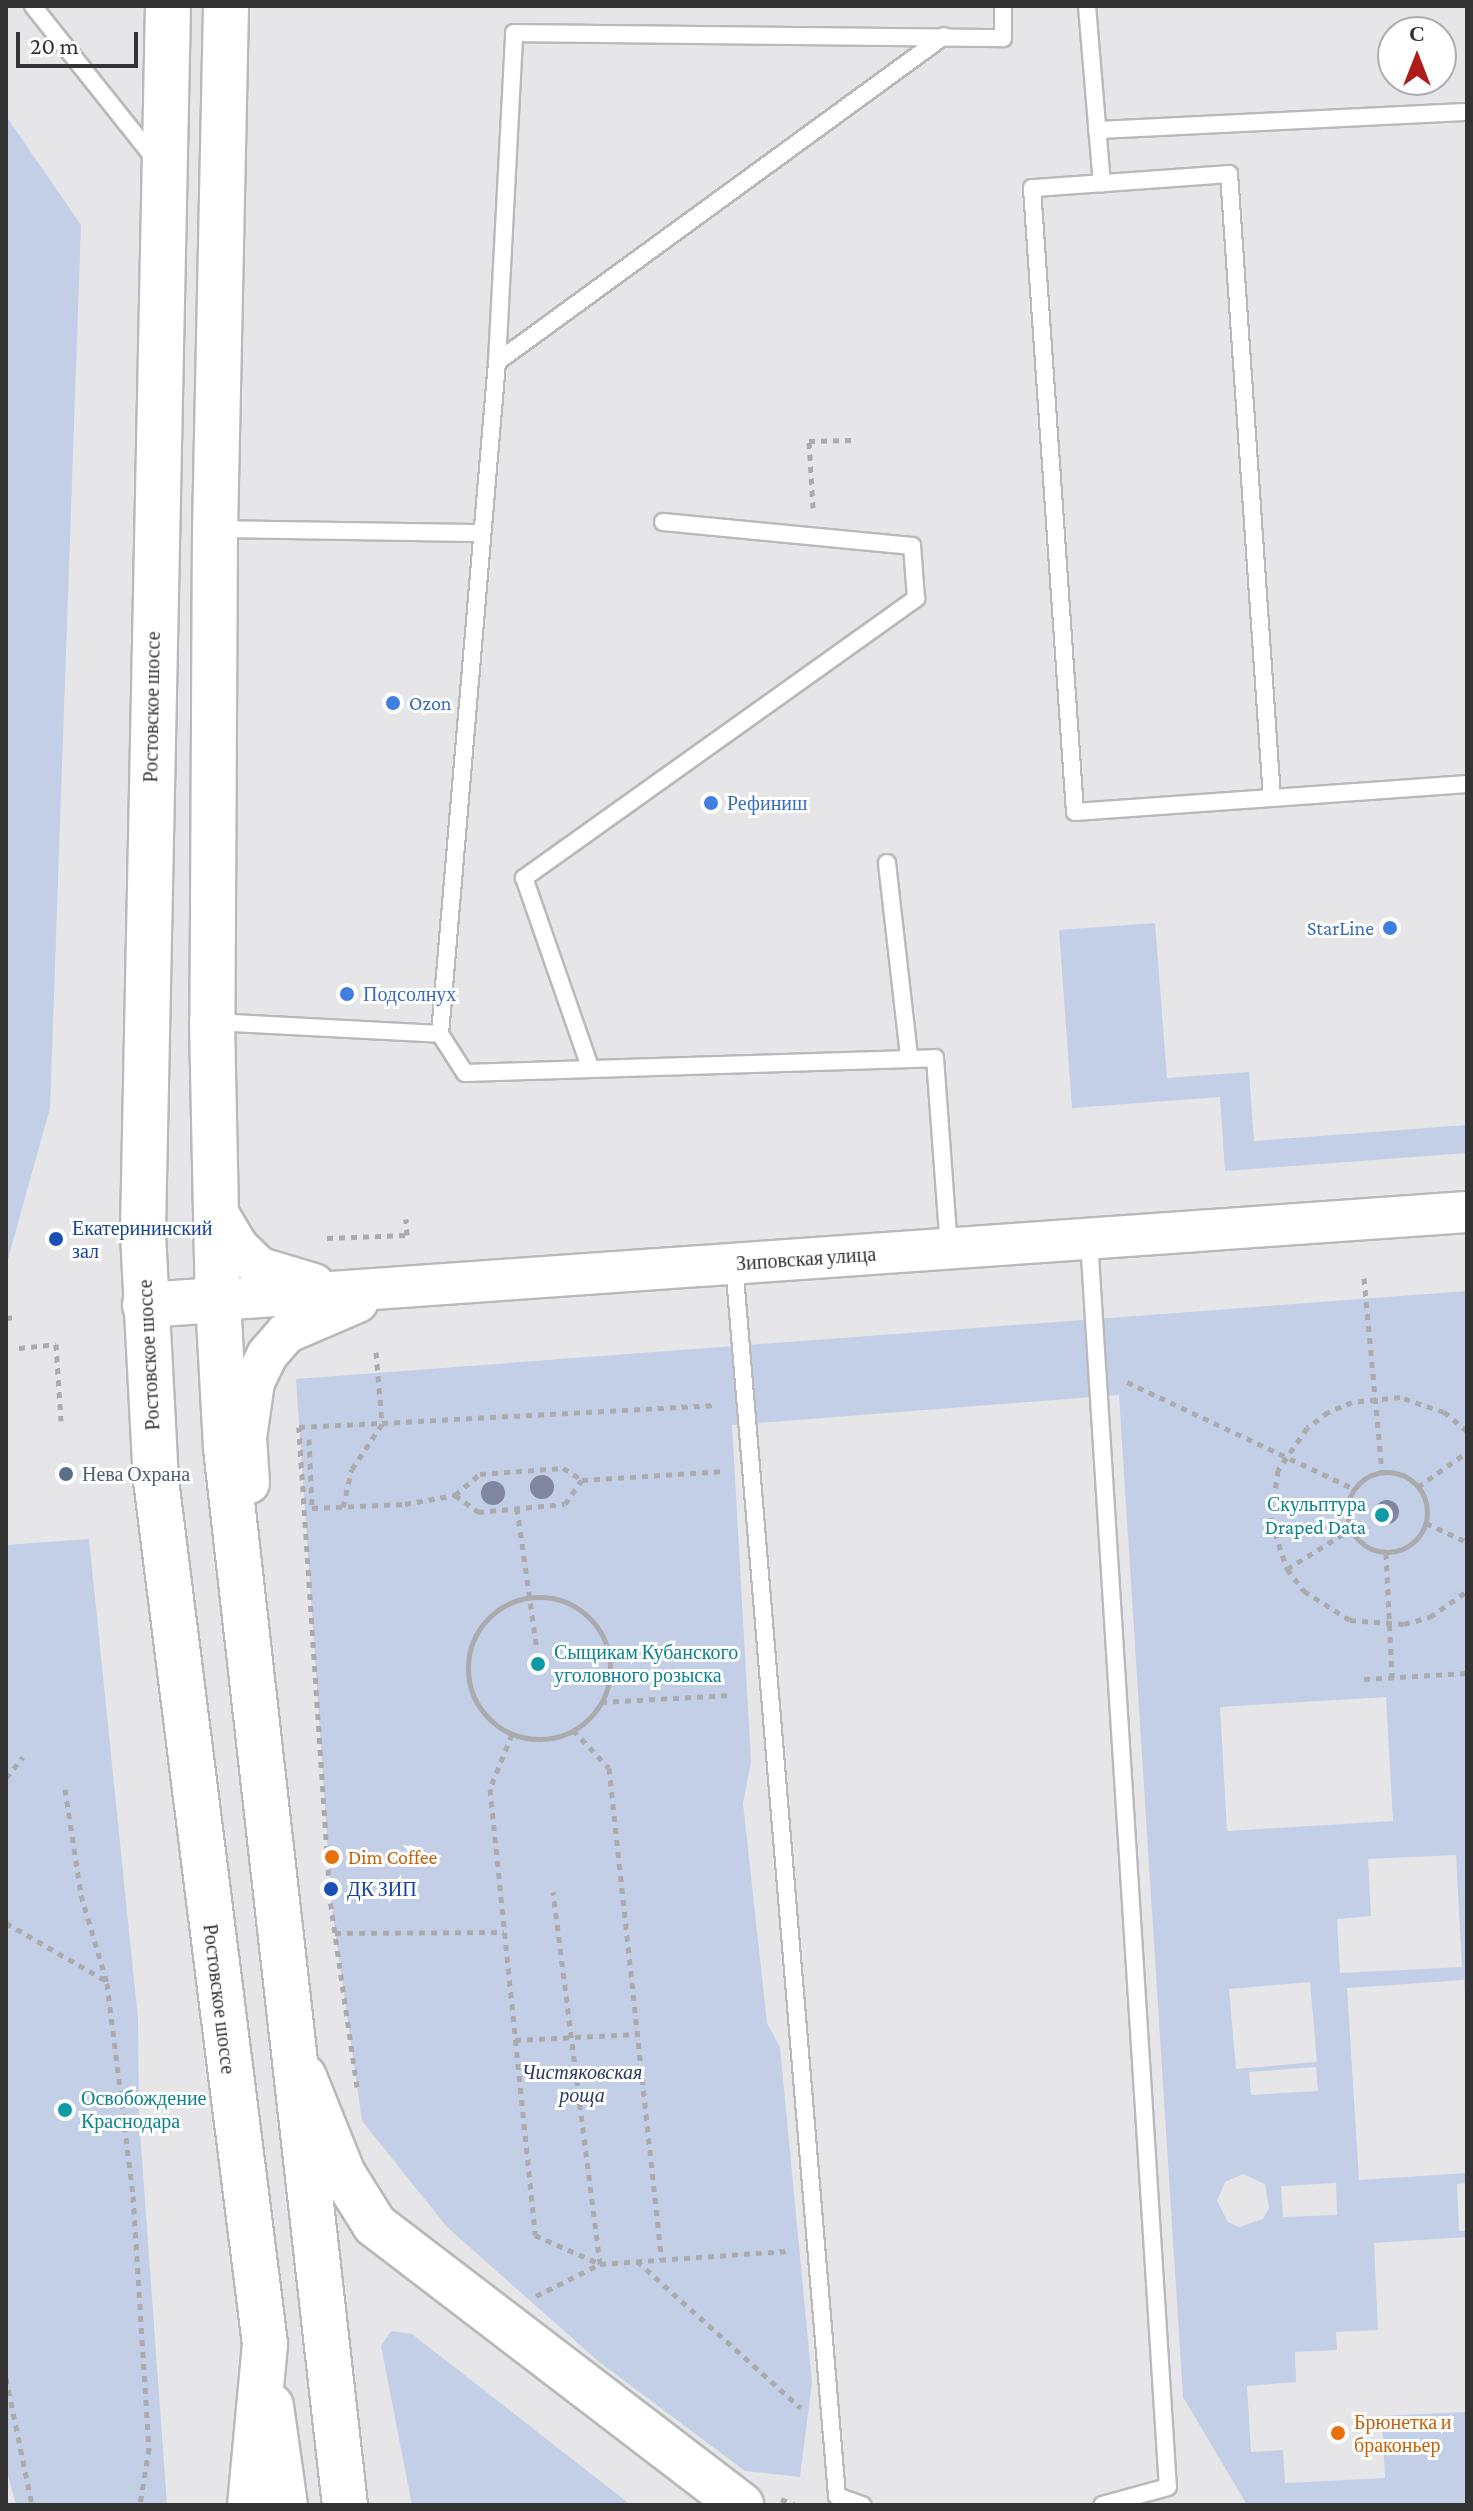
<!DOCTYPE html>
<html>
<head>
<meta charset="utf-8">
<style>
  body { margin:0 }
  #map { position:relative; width:1473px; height:2511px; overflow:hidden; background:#e6e6e8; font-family:"Crimson Pro",serif }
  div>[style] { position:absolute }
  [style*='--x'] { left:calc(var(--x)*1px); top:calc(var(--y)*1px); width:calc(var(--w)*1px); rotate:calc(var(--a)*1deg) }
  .green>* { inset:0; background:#c3cee7 }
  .path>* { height:5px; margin-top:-2.5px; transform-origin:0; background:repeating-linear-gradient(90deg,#ababad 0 6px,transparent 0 12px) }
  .path>.ring { margin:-2.5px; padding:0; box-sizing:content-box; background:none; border:5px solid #ababad; border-radius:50% }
  .roads { filter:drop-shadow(2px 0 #b8b9ba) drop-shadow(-2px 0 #b8b9ba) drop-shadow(0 2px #b8b9ba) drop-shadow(0 -2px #b8b9ba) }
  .service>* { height:16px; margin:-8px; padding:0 8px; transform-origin:8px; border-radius:8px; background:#fff }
  .tertiary>* { height:40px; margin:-20px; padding:0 20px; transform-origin:20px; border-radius:20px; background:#fff }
  .secondary>* { height:44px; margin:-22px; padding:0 22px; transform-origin:22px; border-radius:22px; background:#fff }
  .primary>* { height:44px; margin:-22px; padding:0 22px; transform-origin:22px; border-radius:22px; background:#fff }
  .trees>* { width:24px; height:24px; margin:-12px; border-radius:50%; background:#7f87a0 }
  .dots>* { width:22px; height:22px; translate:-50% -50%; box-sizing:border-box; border:4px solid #fff; border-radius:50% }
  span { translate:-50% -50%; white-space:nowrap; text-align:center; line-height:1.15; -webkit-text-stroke:6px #fff; paint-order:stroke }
  .shop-label { font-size:20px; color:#366cbe }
  .left { translate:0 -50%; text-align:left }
  .right { translate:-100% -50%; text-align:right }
  .street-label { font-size:20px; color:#333334 }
  .transit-label { font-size:20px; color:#164399 }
  .service-label { font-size:20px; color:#4e5e75 }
  .culture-label { font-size:20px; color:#0d838f }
  .food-label { font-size:20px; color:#c56008 }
  .park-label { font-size:20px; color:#2b3a65; font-style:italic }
  .frame { position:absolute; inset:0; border:8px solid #333334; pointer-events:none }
  .north { position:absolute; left:1377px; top:16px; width:80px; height:80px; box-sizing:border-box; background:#fff; border:2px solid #adadae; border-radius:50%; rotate:0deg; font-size:22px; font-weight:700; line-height:32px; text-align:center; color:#333334 }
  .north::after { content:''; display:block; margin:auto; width:28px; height:36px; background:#ad1c1a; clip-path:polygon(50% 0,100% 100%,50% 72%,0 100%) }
  .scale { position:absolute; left:16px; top:32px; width:122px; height:36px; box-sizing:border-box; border:4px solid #333334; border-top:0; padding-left:10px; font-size:24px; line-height:28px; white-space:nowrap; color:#333334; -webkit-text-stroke:6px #fff; paint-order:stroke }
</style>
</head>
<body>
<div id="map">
  <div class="green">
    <i style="clip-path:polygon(6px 116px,81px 225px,50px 1108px,6px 1266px)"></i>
    <i style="clip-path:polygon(1155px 923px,1167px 1078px,1249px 1072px,1254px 1141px,1467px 1125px,1467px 1153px,1225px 1171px,1220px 1097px,1072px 1108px,1059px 930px)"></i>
    <i style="clip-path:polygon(evenodd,1467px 1291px,1467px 2028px,1464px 1980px,1347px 1988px,1359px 2180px,1467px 2173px,1467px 2183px,1457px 2184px,1459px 2231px,1467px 2231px,1467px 2237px,1374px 2243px,1378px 2330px,1336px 2332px,1337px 2350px,1295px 2352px,1296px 2382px,1247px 2386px,1251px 2452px,1283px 2450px,1285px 2483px,1385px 2478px,1382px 2416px,1467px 2412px,1467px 2505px,1247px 2505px,1183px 2397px,1119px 1395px,732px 1425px,751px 1761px,743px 1803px,767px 2023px,780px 2047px,812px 2382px,800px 2477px,745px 2471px,598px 2361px,447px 2227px,362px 2121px,332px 1909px,296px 1379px,1467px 1291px,1386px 1697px,1393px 1821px,1227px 1831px,1220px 1707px,1386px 1697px,1467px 1291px,1456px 1855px,1462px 1967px,1340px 1973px,1337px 1919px,1371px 1916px,1368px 1859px,1456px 1855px,1467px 1291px,1310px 1982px,1317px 2062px,1236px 2069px,1229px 1989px,1310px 1982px,1467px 1291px,1316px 2067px,1318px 2091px,1251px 2095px,1249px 2072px,1316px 2067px,1467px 1291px,1243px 2174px,1265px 2184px,1269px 2208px,1263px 2219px,1239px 2227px,1228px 2222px,1217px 2201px,1225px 2182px,1243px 2174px,1467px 1291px,1336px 2183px,1337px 2215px,1283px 2217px,1281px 2186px,1336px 2183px)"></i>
    <i style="clip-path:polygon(89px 1539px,138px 2019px,139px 2118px,167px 2505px,16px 2505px,6px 2468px,6px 1545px)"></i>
    <i style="clip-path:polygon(391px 2331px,412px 2334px,631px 2505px,412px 2505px,381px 2346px)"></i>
  </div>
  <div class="path">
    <i style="--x:813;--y:508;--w:67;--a:-93.4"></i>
    <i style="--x:809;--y:441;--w:42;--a:-1.4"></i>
    <i style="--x:327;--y:1238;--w:80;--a:-2.1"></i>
    <i style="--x:407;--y:1235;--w:16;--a:-94"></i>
    <i style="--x:1364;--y:1278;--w:195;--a:84.7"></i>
    <i style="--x:6;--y:1318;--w:11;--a:-5"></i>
    <i style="--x:19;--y:1348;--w:37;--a:-6"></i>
    <i style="--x:56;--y:1344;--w:77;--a:86.3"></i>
    <i style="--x:376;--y:1352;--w:71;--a:85.2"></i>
    <i style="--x:382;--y:1423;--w:335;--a:-3.1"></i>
    <i style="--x:1127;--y:1382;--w:251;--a:25.2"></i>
    <i style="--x:1467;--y:1431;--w:30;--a:-140"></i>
    <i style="--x:1444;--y:1412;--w:46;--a:-161.2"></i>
    <i style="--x:1400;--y:1397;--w:48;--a:174.1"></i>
    <i style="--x:1352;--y:1402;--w:26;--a:157"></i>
    <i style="--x:1328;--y:1412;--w:26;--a:143"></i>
    <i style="--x:1307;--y:1428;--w:51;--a:124.6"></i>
    <i style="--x:1278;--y:1470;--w:51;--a:97.8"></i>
    <i style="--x:1271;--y:1521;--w:51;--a:71.6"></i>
    <i style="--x:1287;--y:1569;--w:28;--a:52"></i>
    <i style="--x:1304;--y:1591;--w:54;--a:32.2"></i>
    <i style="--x:1350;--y:1620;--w:54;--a:4.2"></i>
    <i style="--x:1404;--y:1624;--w:27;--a:-15"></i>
    <i style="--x:1430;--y:1617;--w:45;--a:-35.1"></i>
    <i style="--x:309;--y:1439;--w:69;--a:87.5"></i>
    <i style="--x:312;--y:1508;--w:93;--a:-2.5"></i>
    <i style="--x:405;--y:1504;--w:51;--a:-10.2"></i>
    <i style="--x:455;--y:1495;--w:33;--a:-40"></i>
    <i style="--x:480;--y:1474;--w:83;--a:-4.1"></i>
    <i style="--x:563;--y:1468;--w:22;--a:32"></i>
    <i style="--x:582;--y:1480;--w:144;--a:-3.6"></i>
    <i class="ring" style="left:1347px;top:1472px;width:75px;height:75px"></i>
    <i style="--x:1418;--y:1487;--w:60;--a:-35.5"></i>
    <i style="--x:455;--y:1495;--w:29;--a:36"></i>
    <i style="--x:478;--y:1512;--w:87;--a:-5.3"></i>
    <i style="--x:565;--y:1504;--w:29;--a:-55"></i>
    <i style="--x:343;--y:1507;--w:39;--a:-77"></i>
    <i style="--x:352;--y:1469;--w:54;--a:-56.3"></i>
    <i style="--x:517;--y:1508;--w:143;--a:82"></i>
    <i style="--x:1426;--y:1523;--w:45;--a:24.9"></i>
    <i style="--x:1386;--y:1553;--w:124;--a:87.2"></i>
    <i style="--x:1287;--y:1569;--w:75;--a:-32"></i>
    <i class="ring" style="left:468px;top:1597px;width:137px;height:137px"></i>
    <i style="--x:1364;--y:1679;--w:103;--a:-3.3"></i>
    <i style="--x:601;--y:1702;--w:129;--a:-3.1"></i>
    <i style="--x:573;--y:1730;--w:52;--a:46.5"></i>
    <i style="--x:609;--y:1768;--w:495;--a:83.9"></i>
    <i style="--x:512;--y:1734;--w:59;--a:111.8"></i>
    <i style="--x:490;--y:1789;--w:448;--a:84.2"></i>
    <i style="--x:535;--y:2235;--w:71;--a:24"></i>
    <i style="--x:600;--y:2264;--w:187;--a:-4"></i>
    <i style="--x:6;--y:1778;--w:27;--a:-51"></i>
    <i style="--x:65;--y:1789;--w:107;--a:81.4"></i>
    <i style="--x:81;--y:1895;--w:92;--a:73.5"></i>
    <i style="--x:107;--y:1983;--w:215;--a:83"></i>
    <i style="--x:133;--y:2196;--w:253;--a:86.4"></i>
    <i style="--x:149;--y:2448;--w:58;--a:99"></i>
    <i style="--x:6;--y:1923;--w:114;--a:29.9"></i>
    <i style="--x:335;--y:1933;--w:169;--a:-0.3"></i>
    <i style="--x:515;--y:2040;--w:123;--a:-2.8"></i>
    <i style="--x:357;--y:2087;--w:190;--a:-98.2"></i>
    <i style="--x:330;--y:1899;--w:473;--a:-93.8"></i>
    <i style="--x:299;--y:1427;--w:83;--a:-2.8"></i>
    <i style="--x:637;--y:2261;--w:220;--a:41.9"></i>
    <i style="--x:536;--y:2296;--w:72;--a:-26.6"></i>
    <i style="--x:600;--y:2264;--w:375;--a:-97.2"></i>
    <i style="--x:6;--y:2378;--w:130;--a:78.4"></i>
    <i style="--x:781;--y:2499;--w:15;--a:23"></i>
  </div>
  <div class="roads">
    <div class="service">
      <i style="--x:33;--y:6;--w:194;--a:51.5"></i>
      <i style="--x:1087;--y:6;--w:178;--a:85.2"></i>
      <i style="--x:1097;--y:130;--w:370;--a:-2.8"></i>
      <i style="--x:497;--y:362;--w:553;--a:-36.1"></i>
      <i style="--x:216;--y:529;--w:266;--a:0.9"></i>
      <i style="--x:1272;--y:798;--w:625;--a:-93.94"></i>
      <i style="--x:1229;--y:174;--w:197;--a:175.9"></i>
      <i style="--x:1032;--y:188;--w:625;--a:86.06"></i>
      <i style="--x:1075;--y:812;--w:197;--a:-4.1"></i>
      <i style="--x:1272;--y:798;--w:196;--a:-4.1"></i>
      <i style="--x:887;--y:863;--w:194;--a:83.5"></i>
      <i style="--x:213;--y:1022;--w:227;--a:3"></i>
      <i style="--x:440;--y:1034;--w:46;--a:57.3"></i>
      <i style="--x:465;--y:1073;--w:470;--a:-1.8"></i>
      <i style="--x:935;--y:1058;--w:192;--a:85.8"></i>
      <i style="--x:440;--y:1034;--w:674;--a:-85.15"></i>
      <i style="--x:497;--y:362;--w:329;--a:-87"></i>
      <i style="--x:514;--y:33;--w:489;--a:0.6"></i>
      <i style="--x:1003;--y:38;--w:32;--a:-90"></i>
      <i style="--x:590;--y:1067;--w:200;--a:-109.2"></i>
      <i style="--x:524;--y:878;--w:482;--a:-35.5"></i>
      <i style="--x:916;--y:598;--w:52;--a:-94.4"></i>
      <i style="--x:912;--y:546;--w:250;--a:-174.5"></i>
      <i style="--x:1089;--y:1240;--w:1249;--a:86.38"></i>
      <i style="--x:1168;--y:2487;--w:68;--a:164.7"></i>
      <i style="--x:734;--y:1264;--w:1236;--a:85.22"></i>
      <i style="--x:837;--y:2496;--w:27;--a:20"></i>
    </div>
    <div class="tertiary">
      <i style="--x:216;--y:1210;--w:43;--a:59.3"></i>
      <i style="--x:238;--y:1247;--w:30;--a:44"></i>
      <i style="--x:260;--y:1268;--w:56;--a:16.5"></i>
      <i style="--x:218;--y:1300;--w:1252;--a:-4.03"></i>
      <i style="--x:249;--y:1483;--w:45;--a:-93.8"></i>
      <i style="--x:246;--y:1438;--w:57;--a:-81.9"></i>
      <i style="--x:254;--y:1382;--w:30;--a:-64"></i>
      <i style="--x:267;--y:1355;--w:29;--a:-49"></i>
      <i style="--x:286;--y:1333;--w:78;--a:-23.3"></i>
    </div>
    <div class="secondary">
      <i style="--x:304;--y:2077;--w:105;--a:68.1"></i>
      <i style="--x:343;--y:2174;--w:60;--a:57.9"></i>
      <i style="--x:375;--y:2225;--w:461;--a:37.4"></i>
      <i style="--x:271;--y:2406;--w:100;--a:82"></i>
    </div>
    <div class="primary">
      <i style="--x:168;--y:6;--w:1228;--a:91.17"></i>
      <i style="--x:143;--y:1234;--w:246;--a:87"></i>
      <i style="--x:156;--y:1480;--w:871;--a:82.81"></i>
      <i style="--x:265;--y:2344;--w:162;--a:95.3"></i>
      <i style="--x:226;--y:6;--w:523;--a:91.2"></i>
      <i style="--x:215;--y:529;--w:493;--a:90.3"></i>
      <i style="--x:212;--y:1022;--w:278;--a:88.8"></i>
      <i style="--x:218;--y:1300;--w:148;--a:86.9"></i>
      <i style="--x:226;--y:1448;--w:1064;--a:83.58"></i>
      <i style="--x:145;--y:1305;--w:73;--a:-3.9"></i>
    </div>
  </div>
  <div class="trees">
    <i style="left:542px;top:1487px"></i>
    <i style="left:493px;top:1493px"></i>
    <i style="left:1387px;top:1512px"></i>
  </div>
  <div class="dots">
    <i style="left:393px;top:703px;background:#3f7fe0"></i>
    <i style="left:711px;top:803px;background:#3f7fe0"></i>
    <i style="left:1390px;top:928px;background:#3f7fe0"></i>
    <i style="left:347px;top:994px;background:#3f7fe0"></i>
    <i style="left:56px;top:1239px;background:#1a4fb4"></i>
    <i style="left:66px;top:1474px;background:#5c6f8a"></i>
    <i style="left:1382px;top:1515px;background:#0f9aa8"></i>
    <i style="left:538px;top:1664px;background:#0f9aa8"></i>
    <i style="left:332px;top:1857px;background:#e8710a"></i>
    <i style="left:331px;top:1889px;background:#1a4fb4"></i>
    <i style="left:65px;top:2110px;background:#0f9aa8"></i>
    <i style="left:1338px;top:2433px;background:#e8710a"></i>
  </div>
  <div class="shop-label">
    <span class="left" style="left:409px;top:703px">Ozon</span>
    <span class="left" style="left:727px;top:803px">Рефиниш</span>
    <span class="right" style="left:1374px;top:928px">StarLine</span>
    <span class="left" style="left:363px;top:994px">Подсолнух</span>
  </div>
  <div class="street-label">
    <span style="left:152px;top:707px;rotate:-89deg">Ростовское шоссе</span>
    <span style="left:806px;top:1259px;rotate:-4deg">Зиповская улица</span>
    <span style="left:149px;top:1355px;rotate:-93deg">Ростовское шоссе</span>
    <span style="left:219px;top:1999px;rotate:83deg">Ростовское шоссе</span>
  </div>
  <div class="transit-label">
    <span class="left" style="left:72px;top:1240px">Екатерининский<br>зал</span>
    <span class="left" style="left:347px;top:1889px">ДК ЗИП</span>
  </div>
  <div class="service-label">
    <span class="left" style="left:82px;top:1474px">Нева Охрана</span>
  </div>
  <div class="culture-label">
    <span class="right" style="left:1366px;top:1516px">Скульптура<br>Draped Data</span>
    <span class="left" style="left:554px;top:1664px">Сыщикам Кубанского<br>уголовного розыска</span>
    <span class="left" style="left:81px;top:2110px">Освобождение<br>Краснодара</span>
  </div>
  <div class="food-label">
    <span class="left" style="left:348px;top:1857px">Dim Coffee</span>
    <span class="left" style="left:1354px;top:2434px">Брюнетка и<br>браконьер</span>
  </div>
  <div class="park-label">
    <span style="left:582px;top:2084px">Чистяковская<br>роща</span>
  </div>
  <div class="frame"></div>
  <div class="north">С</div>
  <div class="scale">20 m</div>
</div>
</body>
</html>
